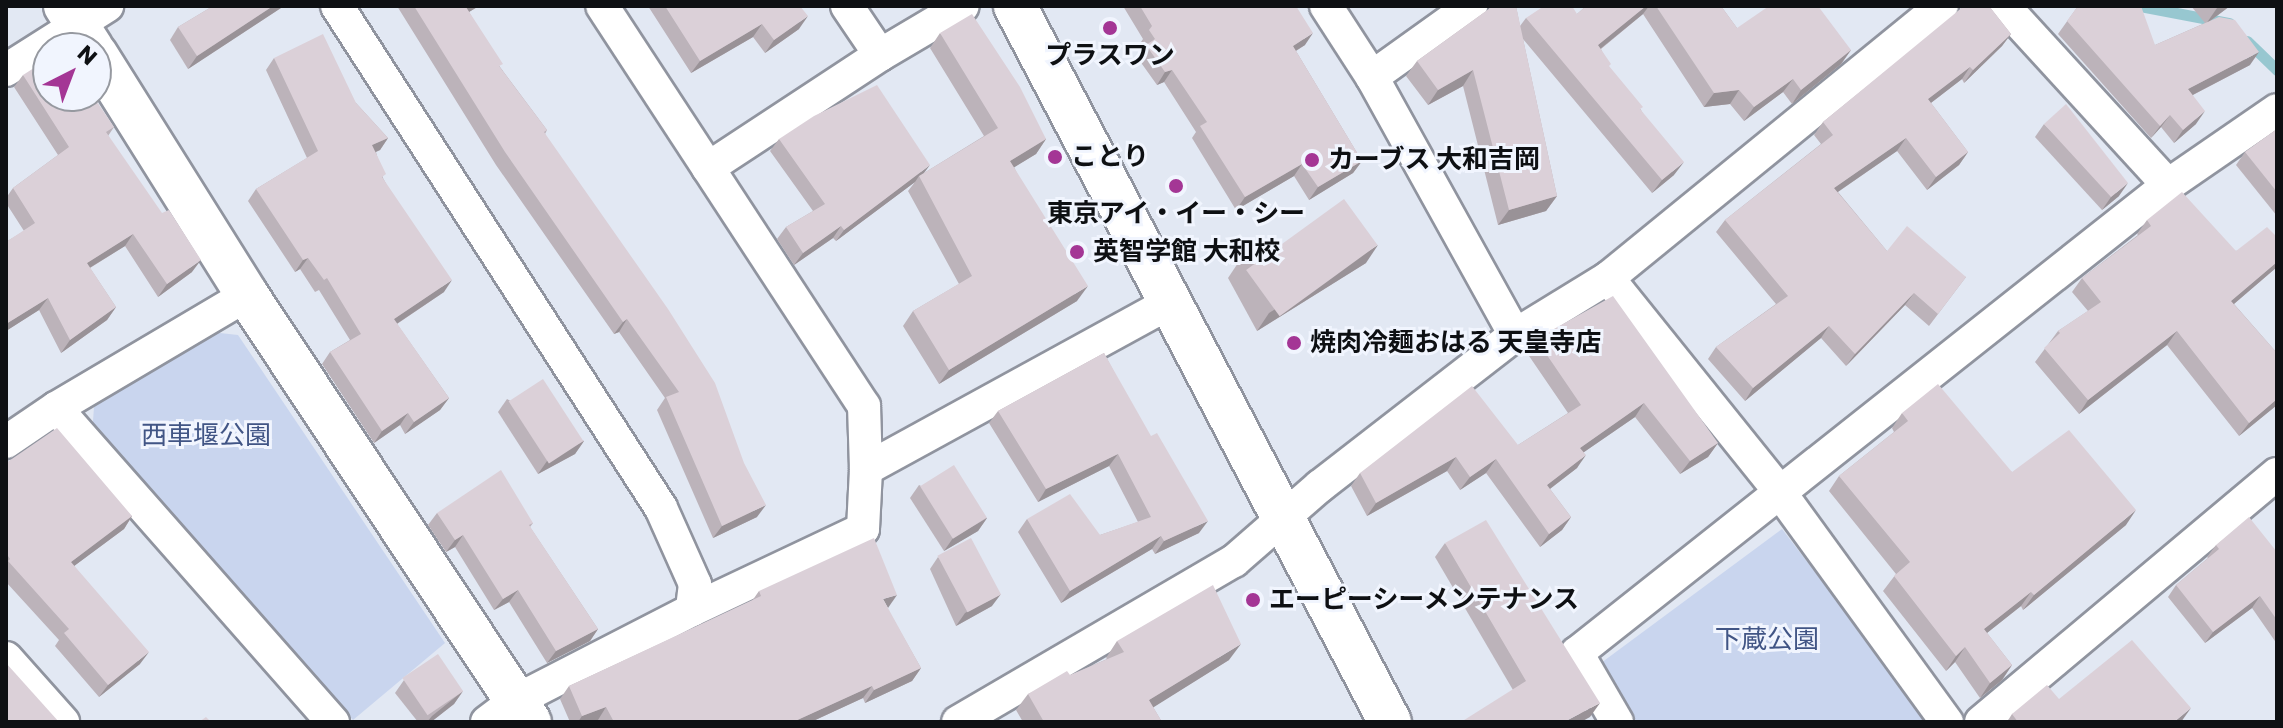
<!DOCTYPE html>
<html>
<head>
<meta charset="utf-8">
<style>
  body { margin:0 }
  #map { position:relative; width:2283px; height:728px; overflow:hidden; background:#e2e8f3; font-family:Poppins,"Noto Sans JP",sans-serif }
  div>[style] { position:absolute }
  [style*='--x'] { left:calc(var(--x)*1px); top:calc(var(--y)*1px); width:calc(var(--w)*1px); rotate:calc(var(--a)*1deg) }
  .green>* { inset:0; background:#c9d5ee }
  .stream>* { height:11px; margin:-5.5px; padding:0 5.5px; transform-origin:5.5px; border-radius:5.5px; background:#97c7d0 }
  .roads { filter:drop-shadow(2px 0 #90949f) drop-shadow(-2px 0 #90949f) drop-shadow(0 2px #90949f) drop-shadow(0 -2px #90949f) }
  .minor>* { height:32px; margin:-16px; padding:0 16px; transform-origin:16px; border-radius:16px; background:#fff }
  .tertiary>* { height:42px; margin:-21px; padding:0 21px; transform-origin:21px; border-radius:21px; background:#fff }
  .wall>* { inset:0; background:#bcb3ba }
  .shaded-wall>* { inset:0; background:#999297 }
  .building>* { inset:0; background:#dbd0d8; transform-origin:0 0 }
  .dots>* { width:22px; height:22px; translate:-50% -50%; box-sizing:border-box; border:4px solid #f1f5fe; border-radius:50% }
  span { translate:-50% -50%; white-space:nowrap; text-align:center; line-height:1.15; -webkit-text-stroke:6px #f1f5fe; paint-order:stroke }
  .poi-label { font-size:26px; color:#0e1013; font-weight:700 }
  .left { translate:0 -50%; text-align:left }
  .park-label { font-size:26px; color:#415585 }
  .frame { position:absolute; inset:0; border:8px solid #0e1013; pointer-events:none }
  .north { position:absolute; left:32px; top:32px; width:80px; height:80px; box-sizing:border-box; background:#f1f5fe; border:2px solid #9699a0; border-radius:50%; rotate:42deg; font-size:22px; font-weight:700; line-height:32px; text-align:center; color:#0e1013 }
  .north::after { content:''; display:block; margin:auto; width:28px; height:36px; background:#a43695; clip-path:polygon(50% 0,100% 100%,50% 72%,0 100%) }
</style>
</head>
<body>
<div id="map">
  <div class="green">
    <i style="clip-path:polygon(211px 332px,238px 335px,445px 643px,353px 720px,92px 435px,94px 407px)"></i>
    <i style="clip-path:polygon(1782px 529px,1930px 722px,1634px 722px,1601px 663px)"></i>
  </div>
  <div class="stream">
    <i style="--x:2140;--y:6;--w:91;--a:10.8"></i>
    <i style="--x:2247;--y:41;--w:42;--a:44"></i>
  </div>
  <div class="roads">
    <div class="minor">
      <i style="--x:337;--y:6;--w:597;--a:57.16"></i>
      <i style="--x:661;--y:508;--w:83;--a:65.9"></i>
      <i style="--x:695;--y:584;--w:26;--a:97"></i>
      <i style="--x:847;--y:6;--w:59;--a:56"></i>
      <i style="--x:1326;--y:6;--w:85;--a:57.1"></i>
      <i style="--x:1372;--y:77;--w:295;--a:61"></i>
      <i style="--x:2004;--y:6;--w:243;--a:47.5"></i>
      <i style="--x:6;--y:70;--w:120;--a:-32.4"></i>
      <i style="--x:1372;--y:77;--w:122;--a:-35.6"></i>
      <i style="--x:708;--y:168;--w:206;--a:-33.3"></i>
      <i style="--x:880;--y:55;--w:96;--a:-30.6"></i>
      <i style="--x:1608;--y:278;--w:273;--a:51.2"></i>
      <i style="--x:1779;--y:491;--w:286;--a:54"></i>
      <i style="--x:56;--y:408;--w:419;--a:48.6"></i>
      <i style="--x:6;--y:442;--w:60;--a:-34.2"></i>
      <i style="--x:56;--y:408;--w:222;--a:-30.6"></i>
      <i style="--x:866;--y:469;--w:344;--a:-28.7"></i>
      <i style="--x:6;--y:658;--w:86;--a:48.3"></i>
      <i style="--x:487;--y:722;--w:35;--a:-37"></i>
      <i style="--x:515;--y:701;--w:199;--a:-27.2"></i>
      <i style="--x:692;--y:610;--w:189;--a:-25.3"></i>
      <i style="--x:863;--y:529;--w:60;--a:-87.1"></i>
      <i style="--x:866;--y:469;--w:63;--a:-91.8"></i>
      <i style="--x:864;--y:406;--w:478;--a:-123.2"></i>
      <i style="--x:958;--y:722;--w:320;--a:-30.3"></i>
      <i style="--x:1234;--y:561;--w:114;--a:-41.1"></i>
      <i style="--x:1320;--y:486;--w:247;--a:-37.8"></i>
      <i style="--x:1515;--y:335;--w:109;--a:-31.5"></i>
      <i style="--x:1608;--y:278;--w:431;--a:-39.2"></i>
      <i style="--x:1617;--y:722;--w:80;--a:-120.1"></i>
      <i style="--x:1577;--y:653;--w:754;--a:-38.37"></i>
      <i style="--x:2168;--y:185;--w:132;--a:-34.5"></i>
      <i style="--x:1981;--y:722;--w:386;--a:-40"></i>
    </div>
    <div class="tertiary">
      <i style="--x:65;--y:6;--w:50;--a:57.3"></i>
      <i style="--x:1015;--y:6;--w:808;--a:62.36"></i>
      <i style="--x:96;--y:54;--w:284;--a:57.9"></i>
      <i style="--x:247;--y:295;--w:512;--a:56.47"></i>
    </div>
  </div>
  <div class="wall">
    <i style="clip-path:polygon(213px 6px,284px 6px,188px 69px,170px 40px,178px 27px)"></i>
    <i style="clip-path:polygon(397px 6px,479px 6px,469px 12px,500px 67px,547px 130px,545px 134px,757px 517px,713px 538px,657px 410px,665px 398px,619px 332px,614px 334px,496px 165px)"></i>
    <i style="clip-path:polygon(648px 6px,800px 6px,799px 29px,765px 53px,753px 37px,691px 73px)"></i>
    <i style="clip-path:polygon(1123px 6px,1296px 6px,1305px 45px,1296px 51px,1362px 161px,1353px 173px,1309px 200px,1294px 176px,1236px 210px,1192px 138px,1196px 132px,1164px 82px,1157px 85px,1137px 57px,1144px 48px,1141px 42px,1143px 39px)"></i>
    <i style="clip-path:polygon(1491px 6px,1516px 6px,1520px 26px,1526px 18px,1577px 14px,1586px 6px,1721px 6px,1737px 28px,1851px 50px,1841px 64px,1792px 104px,1783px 92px,1744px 121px,1730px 104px,1704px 107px,1643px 14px,1601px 49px,1609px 67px,1641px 110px,1674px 175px,1652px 193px,1523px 39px,1557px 196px,1546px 211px,1498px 225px,1463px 86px,1428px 105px,1406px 76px,1417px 61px,1489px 9px)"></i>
    <i style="clip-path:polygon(1962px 6px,1989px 6px,2011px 34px,2002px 46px,1964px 83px,1962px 79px,1931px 103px,1968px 152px,1959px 165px,1927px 190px,1897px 151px,1838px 192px,1887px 251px,1966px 277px,1929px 326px,1905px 305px,1846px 366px,1821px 338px,1745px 401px,1708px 359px,1716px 347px,1776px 304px,1716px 232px,1725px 220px,1821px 144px,1814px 135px,1823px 122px,1960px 11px)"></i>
    <i style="clip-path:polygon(2078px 6px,2155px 45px,2205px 23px,2191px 6px,2230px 6px,2210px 21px,2250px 65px,2193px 95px,2196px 124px,2174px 143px,2161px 127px,2151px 138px,2058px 34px)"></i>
    <i style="clip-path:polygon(940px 33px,1046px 139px,1036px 154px,1014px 167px,1077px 301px,939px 384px,903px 326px,913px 311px,959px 284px,908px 191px,915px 182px,836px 241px,833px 238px,794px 265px,777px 239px,786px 227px,813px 211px,770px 151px,779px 139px,924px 173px,984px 136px,930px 48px)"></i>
    <i style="clip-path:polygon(274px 58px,356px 103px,388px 138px,380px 150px,376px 152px,383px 178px,444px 292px,397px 324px,449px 398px,440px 410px,405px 434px,400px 425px,374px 443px,322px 364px,330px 352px,350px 340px,319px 290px,315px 292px,300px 269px,295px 272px,248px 201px,256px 189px,307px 158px,266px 70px)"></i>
    <i style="clip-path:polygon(23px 75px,114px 127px,108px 136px,192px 272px,158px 297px,125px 246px,90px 268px,116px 307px,107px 320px,61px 353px,39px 310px,6px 331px,6px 242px,24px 231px,6px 203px,6px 198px,13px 188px,58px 155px,14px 87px)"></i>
    <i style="clip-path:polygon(2044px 124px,2119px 196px,2102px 210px,2035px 137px)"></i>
    <i style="clip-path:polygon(2277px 129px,2277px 216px,2236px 165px,2245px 152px)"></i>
    <i style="clip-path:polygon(2147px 220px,2236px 251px,2277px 237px,2277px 267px,2234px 304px,2277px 353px,2277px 405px,2239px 436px,2167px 345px,2079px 414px,2035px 362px,2058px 331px,2088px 311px,2072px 292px,2082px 278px,2138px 235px,2137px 234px)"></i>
    <i style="clip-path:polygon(1240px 260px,1366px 263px,1257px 331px,1228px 278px)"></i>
    <i style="clip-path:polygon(1536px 339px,1718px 443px,1708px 457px,1680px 474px,1635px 417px,1584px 452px,1577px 468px,1550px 489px,1571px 517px,1562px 530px,1540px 547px,1486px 473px,1460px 490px,1447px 471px,1367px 516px,1351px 486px,1360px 473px,1518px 445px,1568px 413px,1527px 353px)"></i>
    <i style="clip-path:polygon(1104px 353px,1199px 533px,1155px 554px,1152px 549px,1061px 603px,1018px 532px,1027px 519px,1100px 535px,1138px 522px,1109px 466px,1038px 502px,989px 423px,998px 411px)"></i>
    <i style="clip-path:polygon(507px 399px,584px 441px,575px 454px,538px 474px,498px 412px)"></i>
    <i style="clip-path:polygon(1902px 413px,2012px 472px,2126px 525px,2023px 610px,2021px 606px,1987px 633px,2012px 665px,2002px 680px,1980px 698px,1955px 662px,1946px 671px,1883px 591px,1896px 574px,1829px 491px,1839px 476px,1894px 432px,1892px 428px)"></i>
    <i style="clip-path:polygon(6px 463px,132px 516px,124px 529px,74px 566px,140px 664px,99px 697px,55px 646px,59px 640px,6px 582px)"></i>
    <i style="clip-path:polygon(919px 485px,987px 518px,978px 531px,944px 551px,910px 498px)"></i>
    <i style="clip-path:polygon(437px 513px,533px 523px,530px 527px,598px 629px,590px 641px,547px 663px,509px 602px,494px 610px,455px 547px,446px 552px,428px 525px)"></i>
    <i style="clip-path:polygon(1445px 543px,1590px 717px,1513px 690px,1435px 557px)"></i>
    <i style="clip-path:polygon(2216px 545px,2277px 552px,2277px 644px,2252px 608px,2205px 643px,2168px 597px,2176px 585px,2208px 558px,2207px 557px)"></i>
    <i style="clip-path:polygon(938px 557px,992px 606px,956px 626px,930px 569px)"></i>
    <i style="clip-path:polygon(759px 591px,887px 608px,921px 668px,912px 681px,865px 703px,863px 698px,811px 722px,599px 722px,598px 720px,592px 722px,570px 722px,560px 699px,569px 686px,752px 601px)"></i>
    <i style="clip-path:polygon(1117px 641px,1229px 660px,1153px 707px,1162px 722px,1023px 722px,1016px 710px,1028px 694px,1107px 659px,1106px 658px)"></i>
    <i style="clip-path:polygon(404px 680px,463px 691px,454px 704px,431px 722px,418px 722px,395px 693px)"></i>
    <i style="clip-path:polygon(2059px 699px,2181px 722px,2007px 722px,2012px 714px)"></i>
  </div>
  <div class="shaded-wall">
    <i style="clip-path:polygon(273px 6px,284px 6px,188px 69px,197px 56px)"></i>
    <i style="clip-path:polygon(467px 6px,479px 6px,457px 19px)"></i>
    <i style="clip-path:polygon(1646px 6px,1649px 6px,1643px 14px,1589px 58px,1598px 45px)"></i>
    <i style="clip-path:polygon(2220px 6px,2230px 6px,2206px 24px,2217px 8px)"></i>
    <i style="clip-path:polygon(808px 16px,799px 29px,765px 53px,774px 40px)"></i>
    <i style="clip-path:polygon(762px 24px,753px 37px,691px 73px,700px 61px)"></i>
    <i style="clip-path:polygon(1313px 33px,1305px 45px,1284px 58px,1293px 46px)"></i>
    <i style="clip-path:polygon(2011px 34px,2002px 46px,1964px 83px,1973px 70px)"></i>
    <i style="clip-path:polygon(1851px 50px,1841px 64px,1792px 104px,1801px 90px)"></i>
    <i style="clip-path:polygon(2259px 52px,2250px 65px,2179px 102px,2188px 89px)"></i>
    <i style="clip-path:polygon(1970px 67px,1962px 79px,1919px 112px,1928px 99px)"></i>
    <i style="clip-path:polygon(1172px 70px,1164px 82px,1157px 85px,1165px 72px)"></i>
    <i style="clip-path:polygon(1473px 70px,1463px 86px,1428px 105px,1438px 90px)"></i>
    <i style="clip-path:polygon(1793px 79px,1783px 92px,1744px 121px,1754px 107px)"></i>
    <i style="clip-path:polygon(1739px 90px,1730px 104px,1704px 107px,1714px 93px)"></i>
    <i style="clip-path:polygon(2205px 111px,2196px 124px,2174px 143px,2183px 130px)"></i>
    <i style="clip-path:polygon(2170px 115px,2161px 127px,2151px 138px,2160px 126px)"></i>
    <i style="clip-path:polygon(388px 138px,380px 150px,364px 157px,372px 145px)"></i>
    <i style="clip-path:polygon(1906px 138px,1897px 151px,1826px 200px,1834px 188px)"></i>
    <i style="clip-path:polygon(1046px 139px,1036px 154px,1000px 176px,1010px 161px)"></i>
    <i style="clip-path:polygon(1968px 152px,1959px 165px,1927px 190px,1936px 177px)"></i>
    <i style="clip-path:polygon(1362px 161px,1353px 173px,1309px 200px,1318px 187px)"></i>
    <i style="clip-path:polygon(1684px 162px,1674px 175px,1652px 193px,1662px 180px)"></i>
    <i style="clip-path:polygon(1302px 164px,1294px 176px,1236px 210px,1245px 197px)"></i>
    <i style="clip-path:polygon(930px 165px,921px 177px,919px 176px,915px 182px,836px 241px,844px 230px)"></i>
    <i style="clip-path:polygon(2128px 183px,2119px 196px,2102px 210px,2111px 197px)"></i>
    <i style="clip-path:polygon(1557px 196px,1546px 211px,1498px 225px,1509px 210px)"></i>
    <i style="clip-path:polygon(841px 226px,833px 238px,794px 265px,803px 253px)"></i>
    <i style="clip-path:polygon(133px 234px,125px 246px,78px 275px,87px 263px)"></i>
    <i style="clip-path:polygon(1378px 245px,1366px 263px,1257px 331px,1269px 313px)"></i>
    <i style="clip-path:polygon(308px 258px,300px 269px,295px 272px,303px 260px)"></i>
    <i style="clip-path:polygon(201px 260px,192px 272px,158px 297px,167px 284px)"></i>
    <i style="clip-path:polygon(2277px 262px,2277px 267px,2221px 315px,2231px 301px)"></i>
    <i style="clip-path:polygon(452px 280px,444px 292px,386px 331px,394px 319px)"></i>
    <i style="clip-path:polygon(1088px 286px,1077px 301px,939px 384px,949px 370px)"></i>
    <i style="clip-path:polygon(1914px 293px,1905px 305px,1846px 366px,1855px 354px)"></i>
    <i style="clip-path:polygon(48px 298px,39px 310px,6px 331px,6px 324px)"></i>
    <i style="clip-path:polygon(116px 307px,107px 320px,61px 353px,70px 340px)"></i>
    <i style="clip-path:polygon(627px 319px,619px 332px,614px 334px,623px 322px)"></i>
    <i style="clip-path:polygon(1829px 326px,1821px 338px,1745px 401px,1753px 388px)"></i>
    <i style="clip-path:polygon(2177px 331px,2167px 345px,2079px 414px,2088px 400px)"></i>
    <i style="clip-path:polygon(449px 398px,440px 410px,405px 434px,414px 422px)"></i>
    <i style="clip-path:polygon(2277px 399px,2277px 405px,2239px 436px,2249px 423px)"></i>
    <i style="clip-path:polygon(1644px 403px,1635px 417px,1571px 461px,1580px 448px)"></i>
    <i style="clip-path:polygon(408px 413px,400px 425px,374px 443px,382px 431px)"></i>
    <i style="clip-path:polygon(584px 441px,575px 454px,538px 474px,547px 461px)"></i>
    <i style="clip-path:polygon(1718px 443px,1708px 457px,1680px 474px,1690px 461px)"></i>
    <i style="clip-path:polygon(1118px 454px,1109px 466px,1038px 502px,1046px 489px)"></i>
    <i style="clip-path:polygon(1586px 455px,1577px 468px,1538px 498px,1547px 485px)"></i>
    <i style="clip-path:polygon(1456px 457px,1447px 471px,1367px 516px,1376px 503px)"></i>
    <i style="clip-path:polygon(1496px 459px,1486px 473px,1460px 490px,1470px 477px)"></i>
    <i style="clip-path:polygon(766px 505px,757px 517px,713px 538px,722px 526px)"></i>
    <i style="clip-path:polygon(2136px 510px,2126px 525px,2023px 610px,2034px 595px)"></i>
    <i style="clip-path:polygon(132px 516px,124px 529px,62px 575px,71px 562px)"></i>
    <i style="clip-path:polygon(1571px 517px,1562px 530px,1540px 547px,1549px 534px)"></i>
    <i style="clip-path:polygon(987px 518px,978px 531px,944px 551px,953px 538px)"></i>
    <i style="clip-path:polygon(1208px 521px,1199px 533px,1155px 554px,1164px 541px)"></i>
    <i style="clip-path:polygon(463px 535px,455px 547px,446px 552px,455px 540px)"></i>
    <i style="clip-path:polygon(1161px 536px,1152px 549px,1061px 603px,1070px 591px)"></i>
    <i style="clip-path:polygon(518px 590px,509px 602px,494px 610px,503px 599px)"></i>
    <i style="clip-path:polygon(2031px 592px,2021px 606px,1973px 644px,1984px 629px)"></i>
    <i style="clip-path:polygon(1001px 594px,992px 606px,956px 626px,965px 613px)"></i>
    <i style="clip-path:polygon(897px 595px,888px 608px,883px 599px)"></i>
    <i style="clip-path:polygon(2260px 596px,2252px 608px,2205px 643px,2213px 632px)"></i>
    <i style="clip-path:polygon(598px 629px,590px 641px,547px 663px,556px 651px)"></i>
    <i style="clip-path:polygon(1241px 644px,1229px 660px,1138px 717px,1149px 700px)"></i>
    <i style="clip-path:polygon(1965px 647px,1955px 662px,1946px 671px,1956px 656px)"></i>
    <i style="clip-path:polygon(149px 652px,140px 664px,99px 697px,108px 685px)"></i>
    <i style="clip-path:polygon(2012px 665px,2002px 680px,1980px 698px,1990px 683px)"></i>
    <i style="clip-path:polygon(921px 668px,912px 681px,865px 703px,874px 690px)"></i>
    <i style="clip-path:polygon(872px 686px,863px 698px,811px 722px,793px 722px)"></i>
    <i style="clip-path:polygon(463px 691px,454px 704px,431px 722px,427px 722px,432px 716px)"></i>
    <i style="clip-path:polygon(1600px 703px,1590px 717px,1581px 722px,1564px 722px)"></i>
    <i style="clip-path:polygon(606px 707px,598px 720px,592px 722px,578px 722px,582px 716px)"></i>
    <i style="clip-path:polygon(2191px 708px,2181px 722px,2174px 722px)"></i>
  </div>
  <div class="building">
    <i style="clip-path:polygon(213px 6px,273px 6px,197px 56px,178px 27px)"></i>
    <i style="clip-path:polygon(414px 6px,467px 6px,466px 7px,503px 64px,499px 66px,547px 130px,544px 132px,668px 309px,715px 383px,744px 463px,766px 505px,722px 526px,666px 397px,679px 392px,627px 319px,623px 322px,505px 152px)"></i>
    <i style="clip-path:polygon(665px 6px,800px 6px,808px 16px,774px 40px,762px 24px,700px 61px)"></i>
    <i style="clip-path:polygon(1140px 6px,1296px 6px,1313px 33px,1293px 46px,1362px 161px,1318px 187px,1302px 164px,1245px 197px,1200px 126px,1207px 122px,1172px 70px,1165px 72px,1146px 45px,1155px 39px,1149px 30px,1152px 26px)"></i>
    <i style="clip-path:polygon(1493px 6px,1516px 6px,1557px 196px,1509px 210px,1473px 70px,1438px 90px,1417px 61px)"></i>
    <i style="clip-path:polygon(1544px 6px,1572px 6px,1577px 14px,1586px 6px,1646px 6px,1598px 45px,1611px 64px,1609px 66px,1643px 107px,1640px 109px,1684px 162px,1662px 180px,1526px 18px)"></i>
    <i style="clip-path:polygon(1656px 6px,1721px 6px,1737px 28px,1769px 6px,1818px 6px,1851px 50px,1801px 90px,1793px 79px,1754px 107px,1739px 90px,1714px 93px)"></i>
    <i style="clip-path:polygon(1964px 6px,1989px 6px,2011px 34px,1973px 70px,1970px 67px,1928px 99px,1968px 152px,1936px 177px,1906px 138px,1834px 188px,1887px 251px,1907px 226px,1966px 277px,1938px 314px,1914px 293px,1855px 354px,1829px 326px,1753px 388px,1716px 347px,1788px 296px,1725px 220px,1833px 135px,1823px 122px)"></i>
    <i style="clip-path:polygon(2078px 6px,2141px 6px,2155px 45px,2219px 17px,2235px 20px,2259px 52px,2188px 89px,2205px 111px,2183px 130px,2170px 115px,2160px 126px,2067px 21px)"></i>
    <i style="clip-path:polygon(972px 14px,1020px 87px,1046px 139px,1010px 161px,1088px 286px,949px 370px,913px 311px,972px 276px,919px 176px,998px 128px,940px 33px)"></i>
    <i style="clip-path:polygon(323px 34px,356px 103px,388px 138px,372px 145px,386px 174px,382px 177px,452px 280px,394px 319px,449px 398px,414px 422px,408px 413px,382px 431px,330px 352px,361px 334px,327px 278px,324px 280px,308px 258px,303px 260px,256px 189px,318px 151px,274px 58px)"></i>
    <i style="clip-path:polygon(48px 59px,48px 96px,93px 96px,114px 127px,106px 132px,162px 213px,169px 210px,201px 260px,167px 284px,133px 234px,87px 263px,116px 307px,70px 340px,48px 298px,6px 324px,6px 242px,35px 223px,13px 188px,69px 147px,23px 75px)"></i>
    <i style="clip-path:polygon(877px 85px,930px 165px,844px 230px,841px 226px,803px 253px,786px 227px,825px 204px,779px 139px,814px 116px)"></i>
    <i style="clip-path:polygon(2066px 104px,2128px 183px,2111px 197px,2044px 124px)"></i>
    <i style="clip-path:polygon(2277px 129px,2277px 192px,2245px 152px)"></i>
    <i style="clip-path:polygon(2182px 192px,2236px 251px,2267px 227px,2277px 237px,2277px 262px,2231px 301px,2277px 353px,2277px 399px,2249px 423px,2177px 331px,2088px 400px,2044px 348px,2060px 333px,2058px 331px,2101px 302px,2082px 278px,2151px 226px,2147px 220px)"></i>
    <i style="left:1344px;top:199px;width:57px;height:121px;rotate:54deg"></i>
    <i style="clip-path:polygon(1613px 296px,1718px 443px,1690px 461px,1644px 403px,1580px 448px,1586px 455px,1547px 485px,1571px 517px,1549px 534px,1496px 459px,1470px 477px,1456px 457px,1376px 503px,1360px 473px,1472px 386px,1518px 445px,1581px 405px,1536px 339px)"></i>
    <i style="clip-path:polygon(1104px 353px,1151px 436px,1157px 433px,1208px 521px,1164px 541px,1161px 536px,1070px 591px,1027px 519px,1070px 494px,1100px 535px,1151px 517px,1118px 454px,1046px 489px,998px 411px)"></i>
    <i style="left:543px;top:379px;width:74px;height:41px;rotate:57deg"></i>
    <i style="clip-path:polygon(1938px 384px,2012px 472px,2069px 430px,2136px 510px,2034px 595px,2031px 592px,1984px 629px,2012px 665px,1990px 683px,1965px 647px,1956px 656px,1894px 576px,1910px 562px,1839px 476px,1908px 421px,1902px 413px)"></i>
    <i style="clip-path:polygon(57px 428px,132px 516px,71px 562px,149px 652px,108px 685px,64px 633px,69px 629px,8px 561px,10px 559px,6px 553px,6px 463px)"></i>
    <i style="left:954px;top:465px;width:62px;height:40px;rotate:58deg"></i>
    <i style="clip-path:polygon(501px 470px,533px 523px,529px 525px,598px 629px,556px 651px,518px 590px,503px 599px,463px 535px,455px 540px,437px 513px)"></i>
    <i style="clip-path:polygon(2249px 517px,2277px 552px,2277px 620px,2260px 596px,2213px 632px,2176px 585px,2219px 549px,2216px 545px)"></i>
    <i style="clip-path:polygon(1486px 520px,1600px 703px,1564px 722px,1461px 722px,1526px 681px,1445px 543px)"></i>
    <i style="clip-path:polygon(874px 538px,897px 595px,883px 599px,921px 668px,874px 690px,872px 686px,793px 722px,614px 722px,606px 707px,582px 716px,569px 686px,761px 596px,759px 591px)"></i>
    <i style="left:971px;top:538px;width:64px;height:38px;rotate:62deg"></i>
    <i style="clip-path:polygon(1213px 585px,1241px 644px,1149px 700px,1162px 722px,1044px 722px,1028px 694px,1067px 671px,1070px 675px,1124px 652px,1117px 641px)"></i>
    <i style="clip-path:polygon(2132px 640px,2191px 708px,2174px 722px,2018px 722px,2012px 714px,2047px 685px,2059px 699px)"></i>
    <i style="left:438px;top:654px;width:45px;height:43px;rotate:56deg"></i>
    <i style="clip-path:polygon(6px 663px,59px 722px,6px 722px)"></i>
    <i style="clip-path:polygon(206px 717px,211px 722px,199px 722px)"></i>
  </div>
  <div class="dots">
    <i style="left:1110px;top:28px;background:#a43695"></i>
    <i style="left:1055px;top:157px;background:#a43695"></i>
    <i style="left:1312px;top:160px;background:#a43695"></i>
    <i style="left:1176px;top:186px;background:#a43695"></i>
    <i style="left:1077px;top:252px;background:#a43695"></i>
    <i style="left:1294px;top:343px;background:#a43695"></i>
    <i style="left:1253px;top:600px;background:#a43695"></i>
  </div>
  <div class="poi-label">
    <span style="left:1110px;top:56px">プラスワン</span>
    <span class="left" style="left:1071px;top:157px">ことり</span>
    <span class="left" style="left:1328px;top:160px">カーブス 大和吉岡</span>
    <span style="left:1176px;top:214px">東京アイ・イー・シー</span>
    <span class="left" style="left:1093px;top:252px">英智学館 大和校</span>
    <span class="left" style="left:1310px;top:343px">焼肉冷麺おはる 天皇寺店</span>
    <span class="left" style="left:1269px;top:600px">エーピーシーメンテナンス</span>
  </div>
  <div class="park-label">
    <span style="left:206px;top:436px">西車堰公園</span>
    <span style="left:1767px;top:640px">下蔵公園</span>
  </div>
  <div class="frame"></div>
  <div class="north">N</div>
</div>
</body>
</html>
